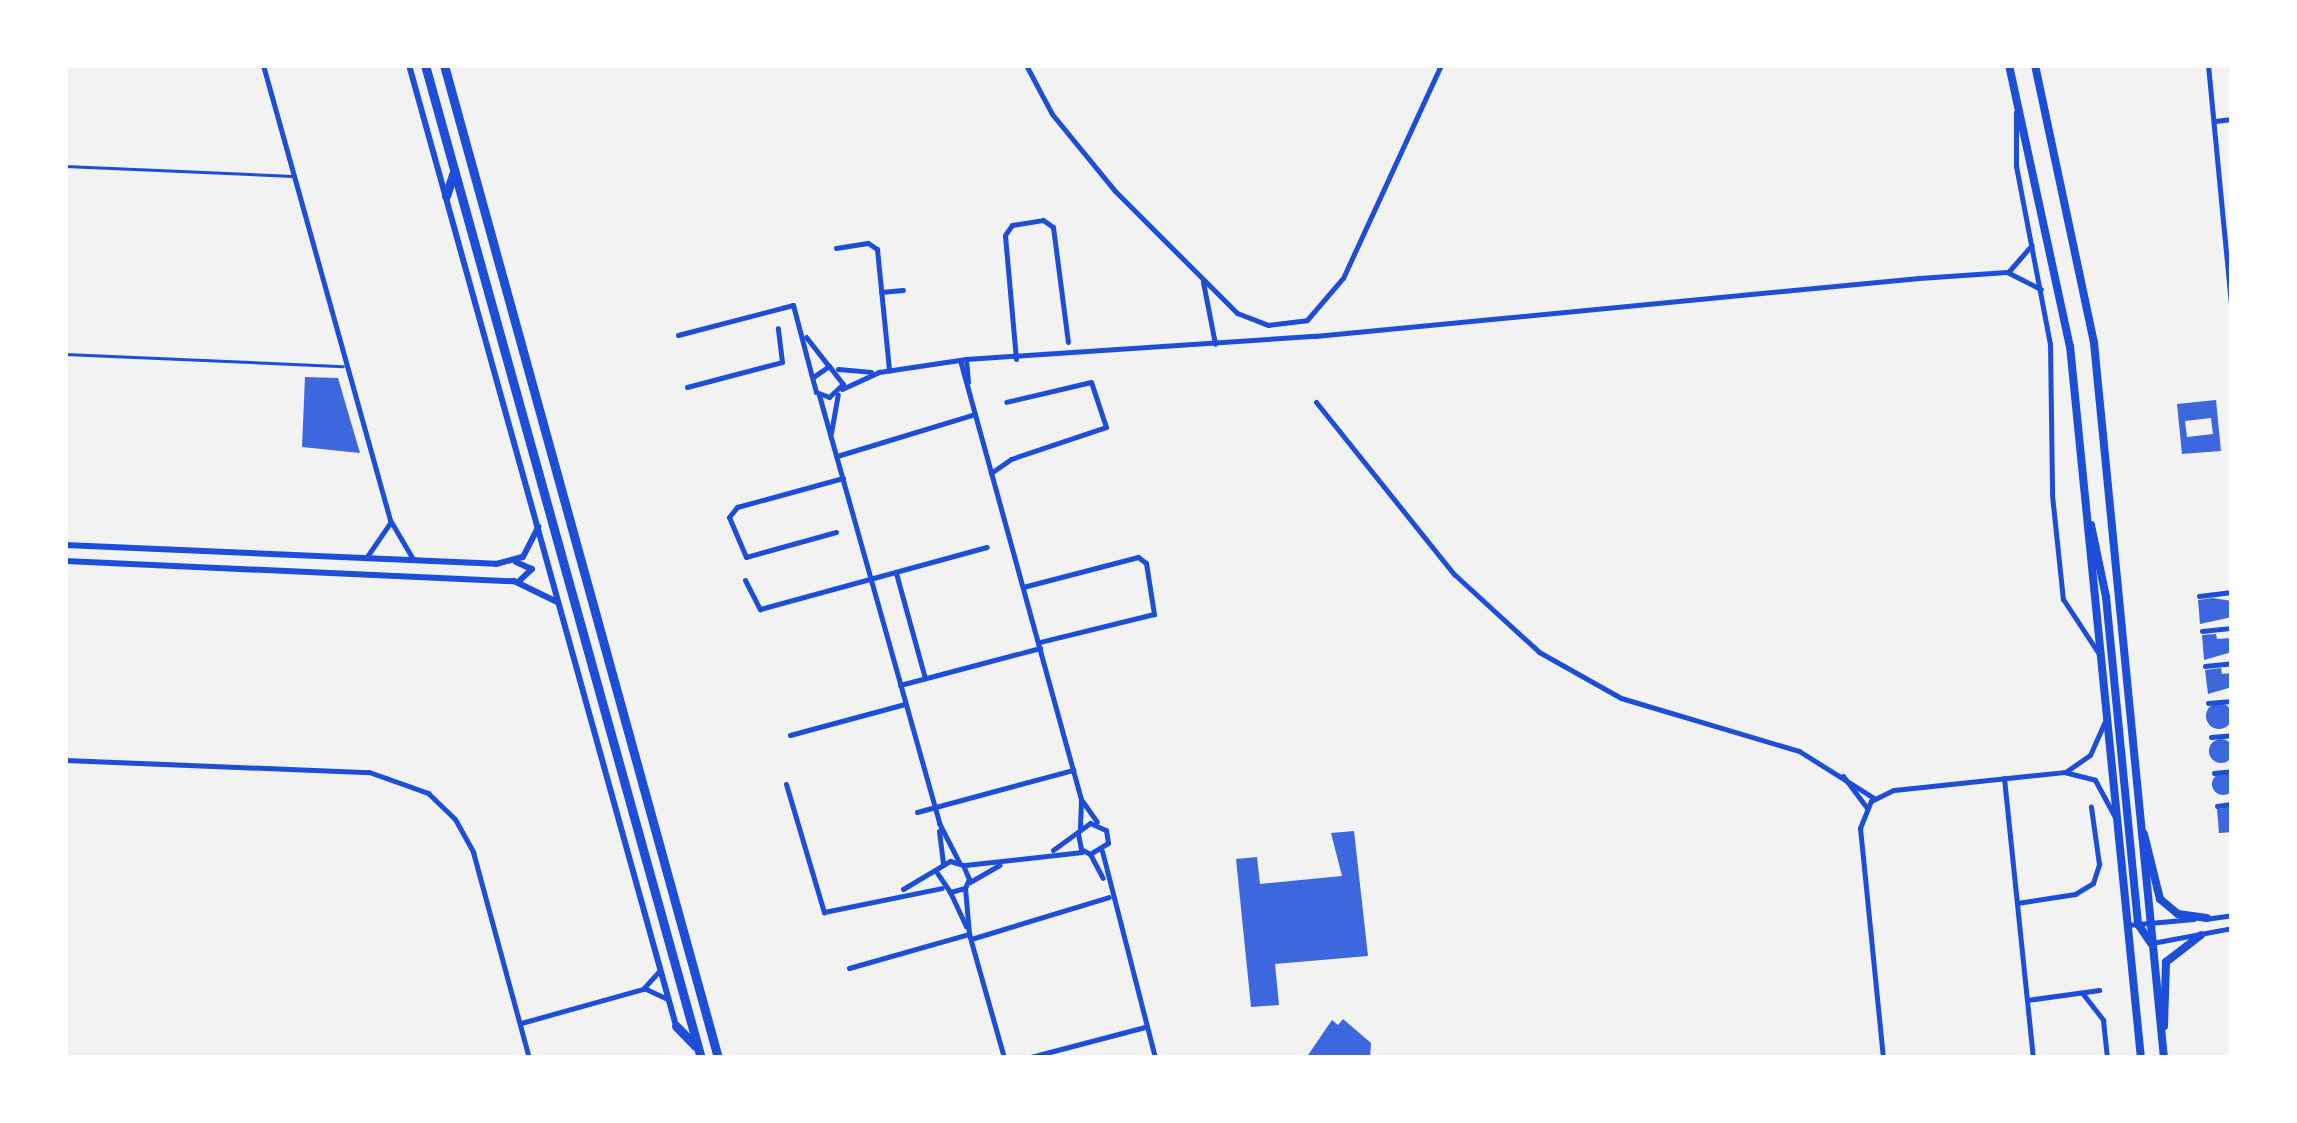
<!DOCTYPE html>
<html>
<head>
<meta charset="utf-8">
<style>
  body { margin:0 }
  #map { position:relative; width:2297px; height:1123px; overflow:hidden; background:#f2f2f2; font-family:"PT Serif",serif }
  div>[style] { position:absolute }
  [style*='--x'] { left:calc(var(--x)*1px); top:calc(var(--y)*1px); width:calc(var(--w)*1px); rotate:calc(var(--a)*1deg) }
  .building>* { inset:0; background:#3d67dc }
  .round { border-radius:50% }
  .service>* { height:2.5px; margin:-1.25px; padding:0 1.25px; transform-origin:1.25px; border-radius:1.25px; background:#1d4ed8 }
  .minor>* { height:5px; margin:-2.5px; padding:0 2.5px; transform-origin:2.5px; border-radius:2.5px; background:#1d4ed8 }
  .tertiary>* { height:6px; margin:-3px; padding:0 3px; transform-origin:3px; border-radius:3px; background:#1d4ed8 }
  .secondary>* { height:6px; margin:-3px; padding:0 3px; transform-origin:3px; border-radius:3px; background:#1d4ed8 }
  .primary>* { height:8px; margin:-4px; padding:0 4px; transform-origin:4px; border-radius:4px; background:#1d4ed8 }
  .motorway>* { height:9px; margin:-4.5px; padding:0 4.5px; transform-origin:4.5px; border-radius:4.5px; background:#1d4ed8 }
  span { translate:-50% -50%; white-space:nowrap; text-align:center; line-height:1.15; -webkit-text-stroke:9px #fff; paint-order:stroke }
  .frame { position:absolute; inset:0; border:68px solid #fff; pointer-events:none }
</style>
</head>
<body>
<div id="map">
  <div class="building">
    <i style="clip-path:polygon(305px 377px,338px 378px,360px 453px,302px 447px)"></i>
    <i style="clip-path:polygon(evenodd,2216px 400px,2221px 451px,2182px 454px,2177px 404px,2216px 400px,2211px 418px,2213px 434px,2187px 437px,2185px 421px,2211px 418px)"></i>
    <i style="clip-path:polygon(2213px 598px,2232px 601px,2232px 617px,2200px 624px,2198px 600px)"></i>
    <i style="clip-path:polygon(2216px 634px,2217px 639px,2232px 638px,2232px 652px,2204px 660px,2202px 635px)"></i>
    <i style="clip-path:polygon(2221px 668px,2222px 674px,2232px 673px,2232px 687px,2208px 694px,2205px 670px)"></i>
    <i class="round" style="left:2206px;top:703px;width:26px;height:26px"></i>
    <i class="round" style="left:2209px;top:739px;width:24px;height:24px"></i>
    <i class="round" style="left:2212px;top:773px;width:22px;height:22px"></i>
    <i style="clip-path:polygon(2232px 807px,2232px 832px,2219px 833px,2217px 809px)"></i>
    <i style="clip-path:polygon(1354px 831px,1368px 956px,1275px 964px,1279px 1005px,1251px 1007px,1236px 859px,1257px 857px,1260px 884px,1342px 876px,1331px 833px)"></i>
    <i style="clip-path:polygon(1343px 1019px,1371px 1043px,1370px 1058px,1306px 1058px,1332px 1020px,1338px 1025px)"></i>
  </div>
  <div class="service">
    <i style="--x:65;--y:166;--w:227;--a:2.5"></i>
    <i style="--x:65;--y:354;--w:278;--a:2.5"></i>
  </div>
  <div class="minor">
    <i style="--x:263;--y:65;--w:472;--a:74.4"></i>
    <i style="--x:390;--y:520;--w:45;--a:59.5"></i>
    <i style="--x:1026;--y:65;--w:55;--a:62"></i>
    <i style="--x:1052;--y:114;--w:99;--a:50.7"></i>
    <i style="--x:1115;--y:191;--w:173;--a:45"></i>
    <i style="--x:1237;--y:313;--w:33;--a:21"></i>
    <i style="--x:1268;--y:325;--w:39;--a:-7"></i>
    <i style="--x:1307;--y:320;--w:55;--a:-49.4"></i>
    <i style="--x:1343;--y:278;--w:234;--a:-65.3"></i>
    <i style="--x:2208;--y:65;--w:252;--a:84.5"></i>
    <i style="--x:2016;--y:112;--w:54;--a:90"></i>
    <i style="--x:2016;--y:166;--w:181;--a:79.2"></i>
    <i style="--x:2050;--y:344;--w:151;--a:89.2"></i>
    <i style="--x:2052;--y:495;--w:105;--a:84"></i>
    <i style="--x:2063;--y:599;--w:66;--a:56.8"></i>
    <i style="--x:2215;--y:121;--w:17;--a:-7"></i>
    <i style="--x:836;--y:248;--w:32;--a:-9"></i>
    <i style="--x:868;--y:243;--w:11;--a:34"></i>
    <i style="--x:877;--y:249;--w:122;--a:84.3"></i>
    <i style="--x:2010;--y:270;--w:33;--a:-49"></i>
    <i style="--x:1203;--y:282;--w:63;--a:79"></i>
    <i style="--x:881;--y:292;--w:22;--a:-5"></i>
    <i style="--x:678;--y:335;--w:119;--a:-14.6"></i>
    <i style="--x:793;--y:305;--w:90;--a:75.2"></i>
    <i style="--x:816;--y:392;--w:14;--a:21"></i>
    <i style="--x:829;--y:397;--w:19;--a:-43"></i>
    <i style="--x:843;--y:384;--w:23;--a:-128"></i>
    <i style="--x:829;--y:366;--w:19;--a:145"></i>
    <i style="--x:806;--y:337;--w:37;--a:52"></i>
    <i style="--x:966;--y:359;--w:23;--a:85"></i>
    <i style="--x:1016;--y:359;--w:124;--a:-95.1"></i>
    <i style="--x:1005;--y:235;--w:12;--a:-55"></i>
    <i style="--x:1012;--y:225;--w:31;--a:-9"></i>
    <i style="--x:1043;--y:220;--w:12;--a:35"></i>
    <i style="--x:1053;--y:227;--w:116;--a:82.6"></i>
    <i style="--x:960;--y:360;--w:455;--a:74.6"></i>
    <i style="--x:1081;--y:799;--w:31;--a:92"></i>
    <i style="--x:838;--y:369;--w:33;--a:5"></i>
    <i style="--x:687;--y:387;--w:98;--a:-14.7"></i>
    <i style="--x:782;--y:362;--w:34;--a:-97"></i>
    <i style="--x:842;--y:389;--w:41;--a:-24.7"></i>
    <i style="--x:879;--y:372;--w:88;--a:-8.5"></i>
    <i style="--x:966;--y:359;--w:350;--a:-3.8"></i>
    <i style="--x:1315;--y:336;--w:607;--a:-5.49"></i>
    <i style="--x:1919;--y:278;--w:88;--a:-3.9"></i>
    <i style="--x:2007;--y:272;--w:38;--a:27"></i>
    <i style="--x:819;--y:395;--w:445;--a:74.3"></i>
    <i style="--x:939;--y:823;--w:44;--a:62.9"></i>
    <i style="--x:1316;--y:402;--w:221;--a:51.3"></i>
    <i style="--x:1454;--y:574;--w:115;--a:42.5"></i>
    <i style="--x:1539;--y:652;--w:94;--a:29.3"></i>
    <i style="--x:1621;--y:698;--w:186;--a:16.6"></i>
    <i style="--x:1799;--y:751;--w:89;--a:32.1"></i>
    <i style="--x:831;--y:433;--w:39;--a:-80"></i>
    <i style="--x:837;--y:456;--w:144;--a:-16.9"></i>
    <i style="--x:991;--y:473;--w:24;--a:-35"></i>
    <i style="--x:1011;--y:459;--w:100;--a:-18.6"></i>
    <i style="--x:1106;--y:427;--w:47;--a:-108.4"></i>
    <i style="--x:1091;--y:382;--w:87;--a:166.8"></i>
    <i style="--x:836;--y:532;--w:93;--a:164.5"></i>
    <i style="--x:746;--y:557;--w:43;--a:-113"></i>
    <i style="--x:729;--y:517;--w:13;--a:-51"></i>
    <i style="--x:737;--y:507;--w:110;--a:-15.3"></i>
    <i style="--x:366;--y:558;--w:42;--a:-55.6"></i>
    <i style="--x:896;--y:573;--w:109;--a:74.6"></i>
    <i style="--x:745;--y:580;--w:33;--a:63"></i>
    <i style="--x:760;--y:609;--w:235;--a:-15.3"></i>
    <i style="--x:1023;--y:587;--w:119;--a:-14.6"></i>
    <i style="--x:1138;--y:557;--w:10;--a:37"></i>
    <i style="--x:1146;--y:563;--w:52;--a:81.1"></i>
    <i style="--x:1154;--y:614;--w:117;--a:166.2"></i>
    <i style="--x:2199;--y:596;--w:33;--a:-7"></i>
    <i style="--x:2202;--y:631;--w:30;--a:-6"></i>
    <i style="--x:2205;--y:666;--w:27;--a:-6"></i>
    <i style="--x:900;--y:685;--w:145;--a:-14.8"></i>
    <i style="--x:2208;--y:703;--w:24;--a:-5"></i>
    <i style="--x:790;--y:735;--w:119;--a:-15.1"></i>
    <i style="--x:2211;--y:737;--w:21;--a:-5"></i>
    <i style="--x:65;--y:760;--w:304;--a:2.3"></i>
    <i style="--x:369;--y:772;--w:63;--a:19.6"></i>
    <i style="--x:428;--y:793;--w:37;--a:44"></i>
    <i style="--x:455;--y:819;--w:38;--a:61"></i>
    <i style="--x:473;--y:852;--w:213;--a:74.8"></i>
    <i style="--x:2067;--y:771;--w:28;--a:-35"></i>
    <i style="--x:2090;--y:755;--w:36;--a:-66"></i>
    <i style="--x:2214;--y:773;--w:18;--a:-6"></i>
    <i style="--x:1843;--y:776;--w:39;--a:53"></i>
    <i style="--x:2004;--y:778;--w:281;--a:84.1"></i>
    <i style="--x:786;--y:784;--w:134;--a:73.5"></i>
    <i style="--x:824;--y:912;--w:120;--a:-11.5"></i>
    <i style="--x:1083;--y:802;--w:24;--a:55"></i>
    <i style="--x:2217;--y:806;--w:15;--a:-8"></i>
    <i style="--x:917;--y:812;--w:162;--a:-15.1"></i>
    <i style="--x:939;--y:831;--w:33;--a:83"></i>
    <i style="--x:1053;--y:850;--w:46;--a:-36.1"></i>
    <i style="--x:1090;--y:823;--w:17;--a:24"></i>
    <i style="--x:1106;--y:830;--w:13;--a:81"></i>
    <i style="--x:1108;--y:843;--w:21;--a:149"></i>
    <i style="--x:1090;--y:854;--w:10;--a:-151"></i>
    <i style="--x:1081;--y:849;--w:15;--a:-101"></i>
    <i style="--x:1102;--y:851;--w:214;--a:75.6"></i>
    <i style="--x:1090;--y:854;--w:27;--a:62"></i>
    <i style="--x:965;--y:865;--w:118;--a:-6.3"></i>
    <i style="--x:970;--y:882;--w:34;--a:-30"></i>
    <i style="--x:965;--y:888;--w:46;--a:85"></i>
    <i style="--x:969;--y:934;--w:129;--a:74.2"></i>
    <i style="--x:903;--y:889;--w:55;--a:-30.8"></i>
    <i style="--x:950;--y:861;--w:14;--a:17"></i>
    <i style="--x:963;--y:865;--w:15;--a:67"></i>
    <i style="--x:969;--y:879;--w:10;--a:114"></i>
    <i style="--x:965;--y:888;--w:16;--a:165"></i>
    <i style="--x:950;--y:892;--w:23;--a:-124"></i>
    <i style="--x:950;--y:892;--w:38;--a:65"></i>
    <i style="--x:2017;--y:903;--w:59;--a:-8.8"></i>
    <i style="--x:2075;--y:894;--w:21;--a:-31"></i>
    <i style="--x:2093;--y:883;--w:20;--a:-72"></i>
    <i style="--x:2099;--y:864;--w:58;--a:-98"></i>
    <i style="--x:2205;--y:919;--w:27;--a:-8"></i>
    <i style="--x:2127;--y:925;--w:67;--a:-5.1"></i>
    <i style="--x:971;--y:939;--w:144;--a:-16.9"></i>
    <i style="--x:2152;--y:943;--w:81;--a:-10.6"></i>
    <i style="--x:849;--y:968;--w:125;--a:-15.8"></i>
    <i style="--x:646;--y:989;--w:23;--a:25"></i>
    <i style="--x:2083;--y:994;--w:33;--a:52"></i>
    <i style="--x:2103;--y:1020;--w:38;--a:84"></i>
    <i style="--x:2027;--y:1000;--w:73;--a:-7.9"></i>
    <i style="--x:521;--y:1023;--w:127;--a:-15.6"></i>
    <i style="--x:643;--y:989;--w:25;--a:-48"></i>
    <i style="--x:1027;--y:1058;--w:122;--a:-14.7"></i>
    <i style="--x:1883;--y:1058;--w:231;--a:-95.7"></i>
    <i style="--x:1860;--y:828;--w:29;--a:-68"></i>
    <i style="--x:1871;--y:801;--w:25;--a:-26"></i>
    <i style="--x:1894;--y:790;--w:171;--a:-6"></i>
    <i style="--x:2064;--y:772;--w:32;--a:14"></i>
    <i style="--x:2095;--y:780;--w:42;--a:61.6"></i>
  </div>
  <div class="tertiary">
    <i style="--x:409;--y:65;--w:997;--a:74.47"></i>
  </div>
  <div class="secondary">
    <i style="--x:65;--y:545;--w:431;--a:2.5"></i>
    <i style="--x:496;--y:564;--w:28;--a:-15"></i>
    <i style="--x:523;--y:557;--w:34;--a:-63"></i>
    <i style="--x:65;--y:561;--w:449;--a:2.6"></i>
    <i style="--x:514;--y:581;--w:48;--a:26"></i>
    <i style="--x:516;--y:562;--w:17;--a:24"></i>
    <i style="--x:532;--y:569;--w:16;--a:137"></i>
  </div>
  <div class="primary">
    <i style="--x:2009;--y:65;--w:288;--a:77.8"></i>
    <i style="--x:2070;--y:346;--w:716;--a:84.31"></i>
    <i style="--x:2035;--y:65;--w:284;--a:78"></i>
    <i style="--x:2094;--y:343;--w:718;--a:84.41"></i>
    <i style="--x:2091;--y:525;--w:74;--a:78.2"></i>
    <i style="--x:2106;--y:597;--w:329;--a:84.4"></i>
    <i style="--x:2138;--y:924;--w:23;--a:56"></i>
    <i style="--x:2144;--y:834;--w:67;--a:76.2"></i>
    <i style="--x:2160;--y:899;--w:23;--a:40"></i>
    <i style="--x:2178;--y:914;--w:29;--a:8"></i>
    <i style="--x:2164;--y:1026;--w:64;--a:-88.2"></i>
    <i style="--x:2166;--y:962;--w:44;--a:-37.6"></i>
  </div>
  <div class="motorway">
    <i style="--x:425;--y:65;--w:1031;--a:74.47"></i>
    <i style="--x:444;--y:65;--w:1030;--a:74.57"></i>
    <i style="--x:446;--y:196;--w:23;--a:-72"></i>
    <i style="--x:676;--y:1026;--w:28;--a:46"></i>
  </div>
  <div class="frame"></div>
</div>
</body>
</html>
